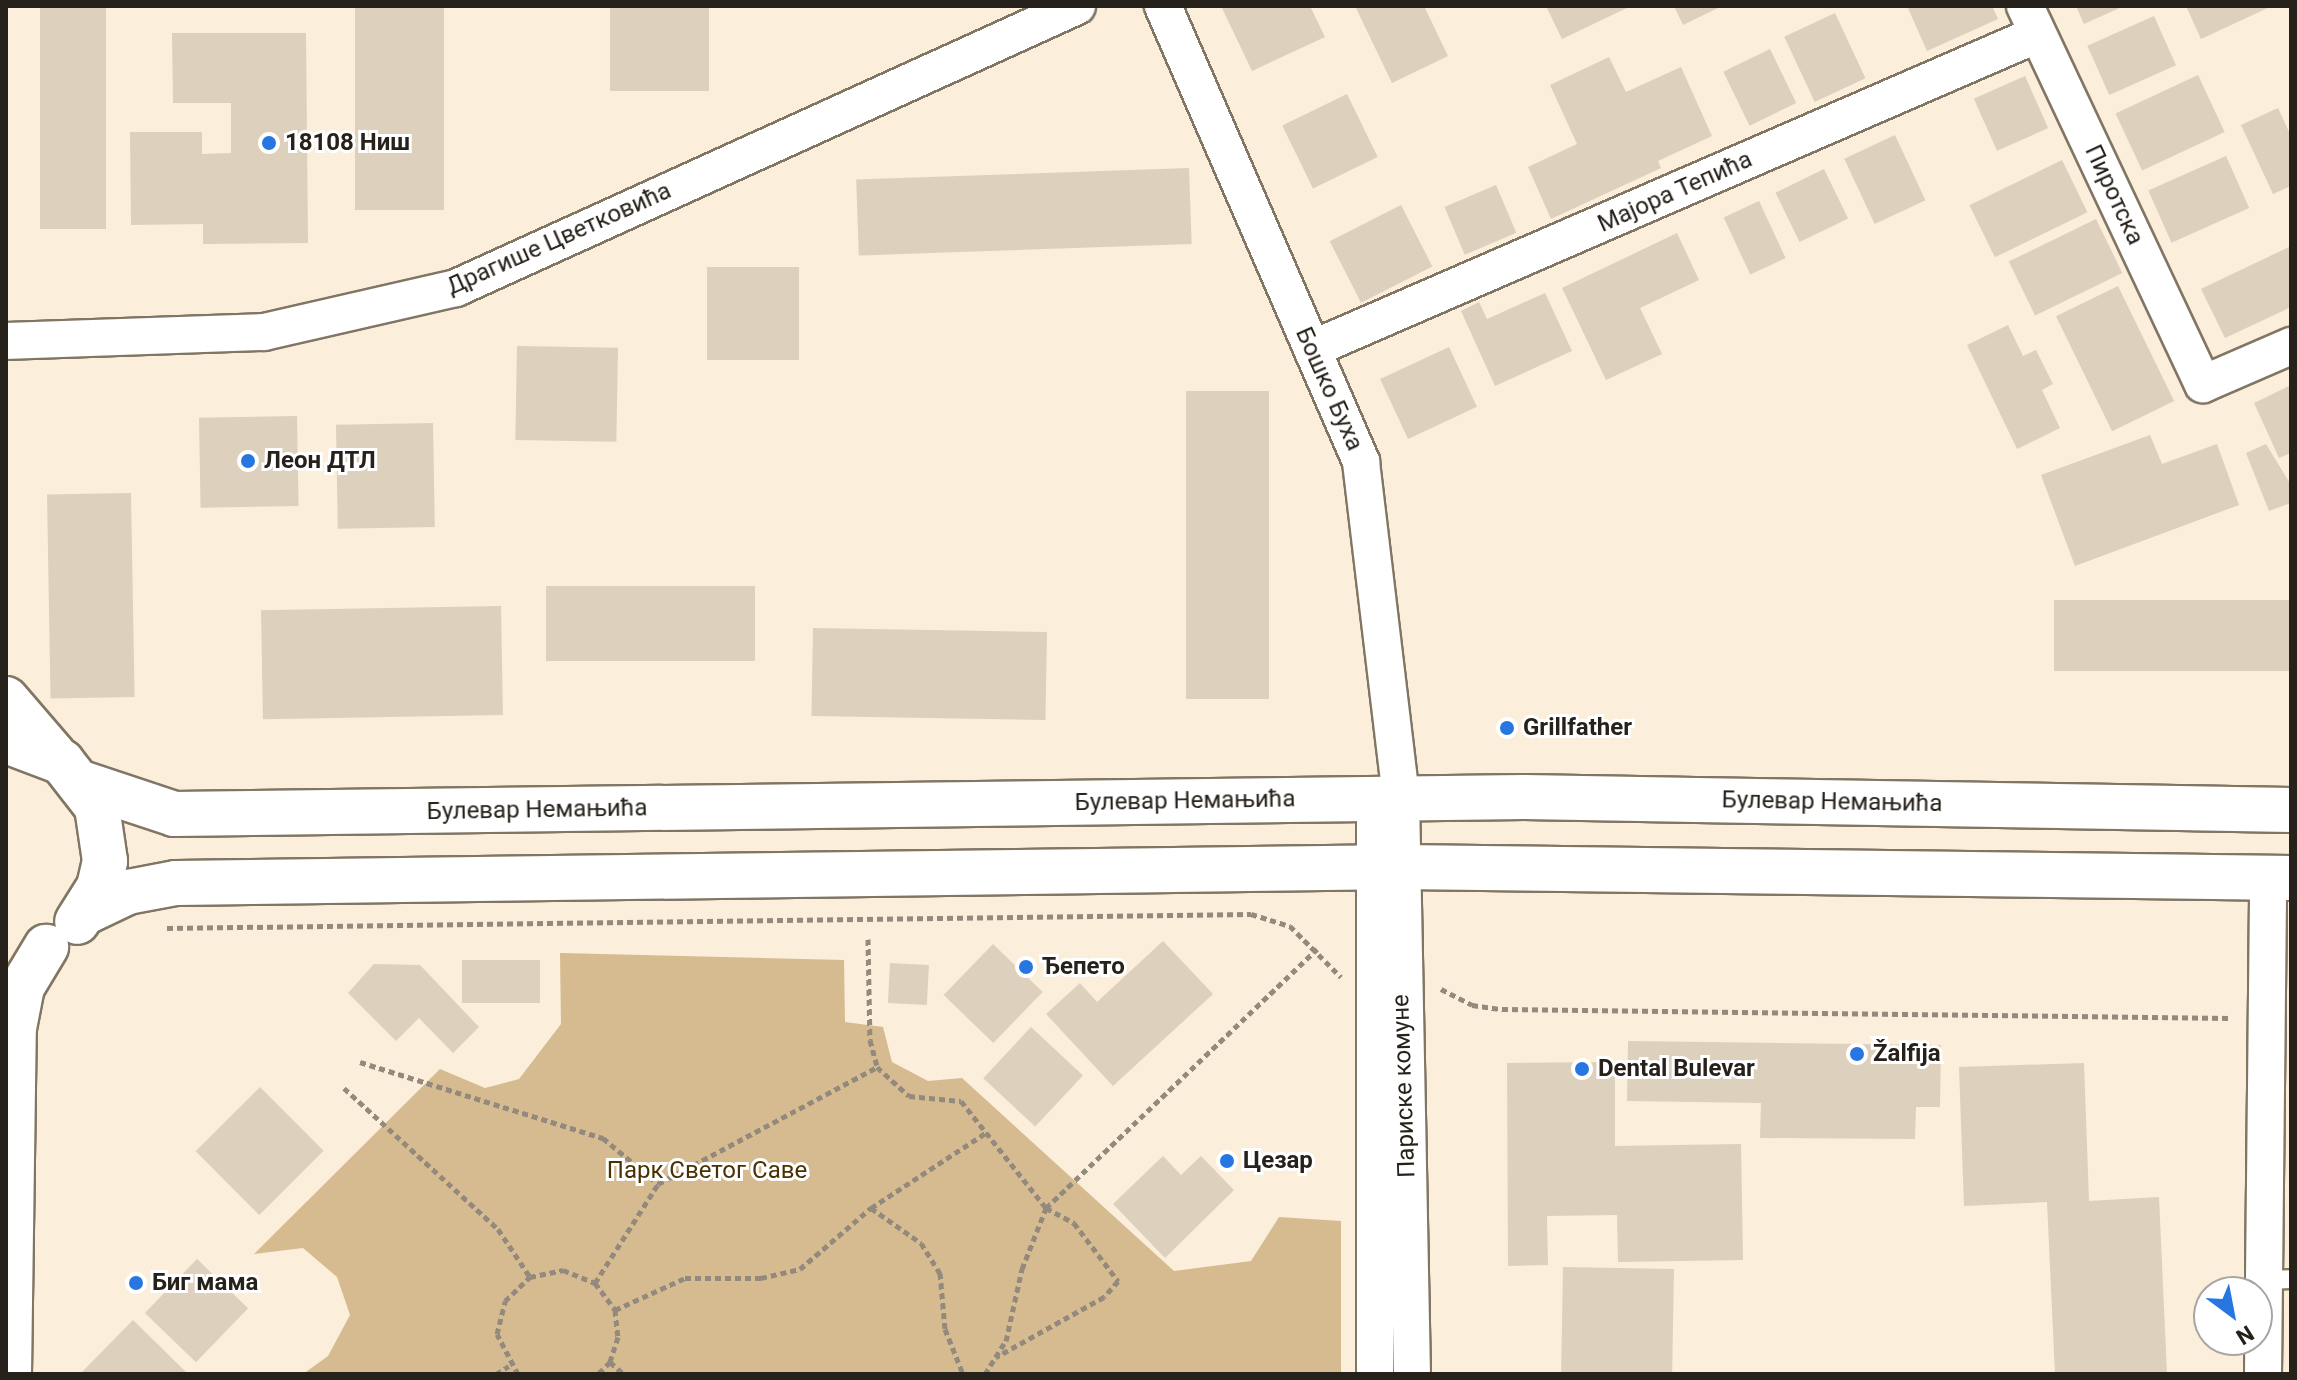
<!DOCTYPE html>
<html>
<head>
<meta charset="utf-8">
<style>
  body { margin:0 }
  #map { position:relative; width:2297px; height:1380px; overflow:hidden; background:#fbeeda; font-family:Roboto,sans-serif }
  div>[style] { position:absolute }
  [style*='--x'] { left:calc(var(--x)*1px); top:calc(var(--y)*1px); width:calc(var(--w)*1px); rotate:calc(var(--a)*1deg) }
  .green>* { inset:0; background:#d6bb91 }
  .building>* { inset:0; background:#ddd0bc; transform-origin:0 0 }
  .path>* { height:5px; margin-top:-2.5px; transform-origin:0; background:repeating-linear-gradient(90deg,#93897c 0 6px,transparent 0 10px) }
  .roads { filter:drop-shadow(2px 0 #817664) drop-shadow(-2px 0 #817664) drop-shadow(0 2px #817664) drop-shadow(0 -2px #817664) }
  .lane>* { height:18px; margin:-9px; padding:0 9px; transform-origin:9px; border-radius:9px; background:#fff }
  .street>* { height:36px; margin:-18px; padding:0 18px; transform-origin:18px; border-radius:18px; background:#fff }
  .secondary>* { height:44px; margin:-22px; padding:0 22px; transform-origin:22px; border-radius:22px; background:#fff }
  .dots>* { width:22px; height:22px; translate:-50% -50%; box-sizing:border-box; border:4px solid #fff; border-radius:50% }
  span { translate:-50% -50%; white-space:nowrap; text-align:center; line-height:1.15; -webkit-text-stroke:6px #fff; paint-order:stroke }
  .poi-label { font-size:24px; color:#26211a; font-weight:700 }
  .left { translate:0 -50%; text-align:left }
  .street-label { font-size:24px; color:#26211a }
  .park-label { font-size:24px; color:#493103 }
  .frame { position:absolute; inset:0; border:8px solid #26211a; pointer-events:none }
  .north { position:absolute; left:2193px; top:1276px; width:80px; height:80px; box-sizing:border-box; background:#fff; border:2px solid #a8a6a3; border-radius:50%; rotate:148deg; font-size:22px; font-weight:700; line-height:32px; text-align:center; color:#26211a }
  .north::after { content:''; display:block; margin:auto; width:28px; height:36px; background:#2876e1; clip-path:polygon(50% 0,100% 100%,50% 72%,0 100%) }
</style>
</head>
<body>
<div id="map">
  <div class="green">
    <i style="clip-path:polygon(560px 953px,844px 960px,845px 1022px,883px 1027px,892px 1062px,928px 1081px,962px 1078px,1174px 1271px,1251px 1261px,1279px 1217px,1341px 1221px,1341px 1374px,303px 1374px,328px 1356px,350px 1315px,337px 1277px,303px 1248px,254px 1254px,440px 1069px,485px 1088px,519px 1079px,561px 1024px)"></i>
  </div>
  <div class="building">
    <i style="left:40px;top:6px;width:66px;height:223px"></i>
    <i style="left:355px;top:6px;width:89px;height:204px"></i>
    <i style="left:610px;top:6px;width:99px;height:85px"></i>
    <i style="clip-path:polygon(1227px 6px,1310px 6px,1325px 37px,1252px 71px,1222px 8px)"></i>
    <i style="clip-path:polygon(1355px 6px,1424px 6px,1448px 56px,1392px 83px)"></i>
    <i style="clip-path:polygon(1546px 6px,1631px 6px,1562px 39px)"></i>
    <i style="clip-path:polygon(1674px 6px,1722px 6px,1683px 25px)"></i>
    <i style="clip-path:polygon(1907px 6px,1992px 6px,1998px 19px,1927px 51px)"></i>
    <i style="clip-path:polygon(2076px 6px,2124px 6px,2084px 24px)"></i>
    <i style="clip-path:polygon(2186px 6px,2272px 6px,2201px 39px)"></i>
    <i style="left:1835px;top:13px;width:72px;height:56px;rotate:65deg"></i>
    <i style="left:2154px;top:16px;width:54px;height:73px;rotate:66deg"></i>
    <i style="clip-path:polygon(172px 33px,306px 33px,308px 243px,203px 244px,203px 224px,131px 225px,130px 132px,202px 132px,202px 154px,231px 153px,231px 103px,173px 103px)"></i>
    <i style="left:1770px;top:49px;width:60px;height:52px;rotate:64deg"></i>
    <i style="clip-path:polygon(1609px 57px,1626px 92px,1681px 67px,1712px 136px,1658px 161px,1661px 168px,1551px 219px,1528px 167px,1577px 144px,1550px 85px)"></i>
    <i style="left:2198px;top:75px;width:63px;height:91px;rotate:65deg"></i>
    <i style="left:2025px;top:76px;width:57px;height:56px;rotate:66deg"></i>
    <i style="left:1347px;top:94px;width:70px;height:72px;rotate:64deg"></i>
    <i style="clip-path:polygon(2278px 108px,2291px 136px,2291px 186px,2273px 194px,2241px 125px)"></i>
    <i style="left:1895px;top:135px;width:72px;height:56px;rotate:65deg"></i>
    <i style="left:2226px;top:156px;width:57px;height:85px;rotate:66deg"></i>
    <i style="left:2062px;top:160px;width:58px;height:103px;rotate:64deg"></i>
    <i style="left:1189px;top:168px;width:76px;height:333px;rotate:88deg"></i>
    <i style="left:1824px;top:169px;width:55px;height:54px;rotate:64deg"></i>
    <i style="left:1496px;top:185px;width:52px;height:56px;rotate:67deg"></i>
    <i style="left:1759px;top:201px;width:63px;height:39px;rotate:65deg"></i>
    <i style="left:1401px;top:205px;width:69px;height:80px;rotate:63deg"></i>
    <i style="left:2096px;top:219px;width:60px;height:97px;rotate:64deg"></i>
    <i style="clip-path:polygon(1677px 233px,1699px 280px,1640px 308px,1662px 354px,1606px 380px,1562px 288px)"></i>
    <i style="clip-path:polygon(2291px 246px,2291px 307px,2225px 338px,2201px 289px)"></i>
    <i style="left:799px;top:267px;width:93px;height:92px;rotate:90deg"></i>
    <i style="left:2118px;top:286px;width:128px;height:69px;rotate:64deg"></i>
    <i style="clip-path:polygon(1545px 293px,1572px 351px,1495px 386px,1461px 311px,1479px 302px,1487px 319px)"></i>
    <i style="clip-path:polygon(2008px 325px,2023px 356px,2036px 350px,2053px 384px,2042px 390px,2060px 428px,2017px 449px,1967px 345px)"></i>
    <i style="left:517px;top:346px;width:101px;height:94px;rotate:1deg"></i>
    <i style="left:1449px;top:347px;width:66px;height:76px;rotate:65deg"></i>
    <i style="clip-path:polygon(2291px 385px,2291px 453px,2279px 458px,2254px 403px)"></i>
    <i style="left:1186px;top:391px;width:83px;height:308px"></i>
    <i style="left:297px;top:416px;width:90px;height:98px;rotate:89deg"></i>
    <i style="left:433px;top:423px;width:104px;height:97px;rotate:89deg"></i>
    <i style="clip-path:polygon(2150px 435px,2162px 464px,2217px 444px,2239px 505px,2075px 566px,2041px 475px)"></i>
    <i style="clip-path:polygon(2266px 444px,2291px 485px,2291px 503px,2269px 511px,2246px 453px)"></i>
    <i style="left:131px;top:493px;width:204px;height:84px;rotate:89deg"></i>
    <i style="left:546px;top:586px;width:209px;height:75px"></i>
    <i style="left:2054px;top:600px;width:237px;height:71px"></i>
    <i style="left:501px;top:606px;width:109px;height:240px;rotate:89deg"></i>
    <i style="left:813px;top:628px;width:234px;height:88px;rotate:1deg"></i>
    <i style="clip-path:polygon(1163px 941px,1213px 994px,1113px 1086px,1046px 1014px,1080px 983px,1097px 1002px)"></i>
    <i style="left:993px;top:944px;width:69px;height:71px;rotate:44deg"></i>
    <i style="left:540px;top:960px;width:43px;height:78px;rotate:90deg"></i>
    <i style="left:890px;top:963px;width:39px;height:40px;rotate:3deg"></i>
    <i style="clip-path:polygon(374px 964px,420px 965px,479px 1027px,453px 1053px,419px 1018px,396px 1041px,348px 993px)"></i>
    <i style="left:1031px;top:1027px;width:71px;height:70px;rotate:43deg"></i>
    <i style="clip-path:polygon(1628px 1041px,1941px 1045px,1940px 1107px,1916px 1107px,1915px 1139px,1760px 1138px,1761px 1103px,1627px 1101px)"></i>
    <i style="clip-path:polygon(1615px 1062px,1615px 1146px,1741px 1144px,1743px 1260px,1618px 1262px,1617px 1215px,1547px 1216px,1548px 1265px,1508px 1266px,1507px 1063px)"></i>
    <i style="clip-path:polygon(2084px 1063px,2089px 1201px,2159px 1197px,2167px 1374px,2055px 1374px,2047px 1202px,1964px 1206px,1959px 1067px)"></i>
    <i style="left:260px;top:1087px;width:90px;height:91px;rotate:45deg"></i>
    <i style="clip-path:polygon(1163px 1156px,1181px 1175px,1201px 1156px,1234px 1190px,1165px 1258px,1113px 1204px)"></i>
    <i style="left:197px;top:1259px;width:71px;height:75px;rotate:44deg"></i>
    <i style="left:1563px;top:1267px;width:111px;height:107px;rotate:1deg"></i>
    <i style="clip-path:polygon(133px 1320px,184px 1370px,188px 1374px,80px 1374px)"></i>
  </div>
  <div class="path">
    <i style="--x:167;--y:928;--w:1084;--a:-0.74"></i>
    <i style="--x:1251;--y:914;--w:41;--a:17.1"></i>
    <i style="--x:1290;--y:926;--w:72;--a:45"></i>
    <i style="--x:868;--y:939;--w:101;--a:88.9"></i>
    <i style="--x:870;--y:1040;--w:28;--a:75"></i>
    <i style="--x:877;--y:1067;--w:43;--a:42.2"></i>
    <i style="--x:909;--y:1096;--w:52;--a:5.5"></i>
    <i style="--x:961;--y:1101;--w:137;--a:51.5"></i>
    <i style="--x:1046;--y:1208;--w:32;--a:28"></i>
    <i style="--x:1074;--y:1223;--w:73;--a:52.8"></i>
    <i style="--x:1118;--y:1281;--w:21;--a:131"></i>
    <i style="--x:1104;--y:1297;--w:124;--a:150.9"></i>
    <i style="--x:1441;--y:989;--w:35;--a:27"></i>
    <i style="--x:1472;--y:1005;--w:30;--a:8"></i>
    <i style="--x:1502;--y:1009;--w:728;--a:0.71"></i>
    <i style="--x:360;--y:1062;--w:255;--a:17.4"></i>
    <i style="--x:603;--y:1138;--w:72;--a:39.9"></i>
    <i style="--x:344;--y:1088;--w:209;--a:42.5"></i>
    <i style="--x:498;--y:1229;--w:58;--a:56.3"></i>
    <i style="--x:871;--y:1208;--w:61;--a:35"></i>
    <i style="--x:921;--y:1243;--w:36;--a:58"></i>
    <i style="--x:940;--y:1273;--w:56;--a:84.9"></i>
    <i style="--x:945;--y:1329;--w:48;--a:68.2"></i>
    <i style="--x:595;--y:1283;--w:117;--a:-57.5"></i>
    <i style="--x:658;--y:1184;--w:248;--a:-28.1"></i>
    <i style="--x:615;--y:1310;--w:77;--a:-24.6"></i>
    <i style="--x:685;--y:1278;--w:76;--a:0"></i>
    <i style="--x:761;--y:1278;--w:40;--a:-13"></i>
    <i style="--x:800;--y:1269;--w:94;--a:-40.7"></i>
    <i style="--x:871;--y:1208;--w:139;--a:-33.2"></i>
    <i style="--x:610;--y:1362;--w:18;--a:41"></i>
    <i style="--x:496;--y:1374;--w:15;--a:-32"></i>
    <i style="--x:518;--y:1374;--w:45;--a:-117.7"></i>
    <i style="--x:497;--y:1334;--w:34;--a:-76"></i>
    <i style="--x:505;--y:1301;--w:35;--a:-44"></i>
    <i style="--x:530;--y:1277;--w:34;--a:-12"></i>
    <i style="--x:563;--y:1270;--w:35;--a:22"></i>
    <i style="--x:595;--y:1283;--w:34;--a:53"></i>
    <i style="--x:615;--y:1310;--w:27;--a:84"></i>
    <i style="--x:618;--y:1337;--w:26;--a:108"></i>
    <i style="--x:610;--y:1362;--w:17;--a:135"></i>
    <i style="--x:985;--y:1374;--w:39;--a:-58"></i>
    <i style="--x:1006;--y:1341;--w:74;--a:-77.5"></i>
    <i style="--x:1022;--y:1269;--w:66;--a:-68.5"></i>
    <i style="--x:1046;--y:1208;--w:375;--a:-43.7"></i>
  </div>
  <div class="roads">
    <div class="lane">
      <i style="--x:2266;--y:1280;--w:25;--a:-2"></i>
    </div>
    <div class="street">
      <i style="--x:1163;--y:6;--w:497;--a:66.5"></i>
      <i style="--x:1361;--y:462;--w:338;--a:83.2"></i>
      <i style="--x:1401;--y:798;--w:576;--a:88.91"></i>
      <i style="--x:2025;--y:6;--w:418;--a:64.8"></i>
      <i style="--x:2203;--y:384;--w:96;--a:-23.4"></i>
      <i style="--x:6;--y:341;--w:258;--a:-2"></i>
      <i style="--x:264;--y:332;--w:197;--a:-12.9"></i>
      <i style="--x:456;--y:288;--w:682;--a:-24.42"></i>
      <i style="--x:1312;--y:349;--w:791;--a:-23.46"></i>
      <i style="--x:1375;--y:798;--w:576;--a:90"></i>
      <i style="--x:2263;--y:1374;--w:497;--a:-89.4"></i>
    </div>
    <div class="secondary">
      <i style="--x:6;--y:699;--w:74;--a:49.4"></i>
      <i style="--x:6;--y:741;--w:60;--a:20.6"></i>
      <i style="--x:62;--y:762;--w:57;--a:52.1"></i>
      <i style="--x:97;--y:807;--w:55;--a:81.6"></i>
      <i style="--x:105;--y:861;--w:27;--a:103"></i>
      <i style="--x:99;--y:887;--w:41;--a:122.2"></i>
      <i style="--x:84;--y:784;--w:95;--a:18.4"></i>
      <i style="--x:174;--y:814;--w:1350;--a:-0.72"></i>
      <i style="--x:1524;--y:797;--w:767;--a:0.97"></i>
      <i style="--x:86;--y:912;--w:47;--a:-25.5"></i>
      <i style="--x:128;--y:892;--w:49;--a:-10.6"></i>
      <i style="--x:176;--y:883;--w:1225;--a:-0.75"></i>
      <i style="--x:1401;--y:867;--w:890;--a:0.71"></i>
      <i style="--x:9;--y:1374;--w:346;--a:-89.2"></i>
      <i style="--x:14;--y:1028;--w:42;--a:-79"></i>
      <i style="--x:22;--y:987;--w:47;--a:-59"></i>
    </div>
  </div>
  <div class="dots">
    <i style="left:269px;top:143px;background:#2876e1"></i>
    <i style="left:248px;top:461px;background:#2876e1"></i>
    <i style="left:1507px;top:728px;background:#2876e1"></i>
    <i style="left:1026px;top:967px;background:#2876e1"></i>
    <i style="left:1857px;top:1054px;background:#2876e1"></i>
    <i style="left:1582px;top:1069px;background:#2876e1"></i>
    <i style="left:1227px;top:1161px;background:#2876e1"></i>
    <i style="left:136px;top:1283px;background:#2876e1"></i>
  </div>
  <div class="poi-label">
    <span class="left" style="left:285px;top:143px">18108 Ниш</span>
    <span class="left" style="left:264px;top:461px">Леон ДТЛ</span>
    <span class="left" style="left:1523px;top:728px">Grillfather</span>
    <span class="left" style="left:1042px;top:967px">Ђепето</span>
    <span class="left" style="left:1873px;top:1054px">Žalfija</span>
    <span class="left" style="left:1598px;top:1069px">Dental Bulevar</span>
    <span class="left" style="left:1243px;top:1161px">Цезар</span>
    <span class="left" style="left:152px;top:1283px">Биг мама</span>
  </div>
  <div class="street-label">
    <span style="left:1675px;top:192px;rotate:-24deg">Мајора Тепића</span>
    <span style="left:2114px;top:195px;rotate:65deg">Пиротска</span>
    <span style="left:559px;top:239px;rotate:-24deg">Драгише Цветковића</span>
    <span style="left:1329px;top:389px;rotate:66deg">Бошко Буха</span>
    <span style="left:1185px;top:801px;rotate:-1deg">Булевар Немањића</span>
    <span style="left:1832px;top:802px;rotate:1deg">Булевар Немањића</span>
    <span style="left:537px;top:810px;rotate:-1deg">Булевар Немањића</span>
    <span style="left:1404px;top:1086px;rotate:-92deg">Париске комуне</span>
  </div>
  <div class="park-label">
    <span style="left:707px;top:1171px">Парк Светог Саве</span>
  </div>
  <div class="frame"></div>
  <div class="north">N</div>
</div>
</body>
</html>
